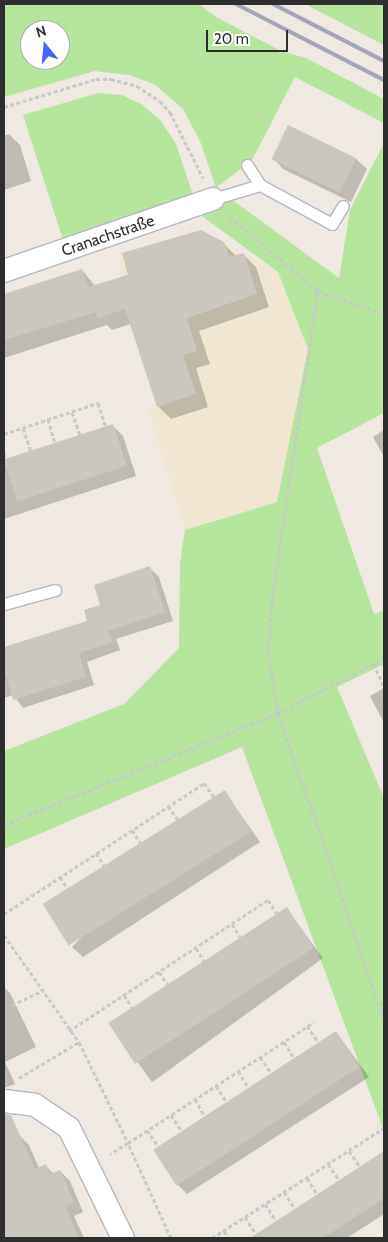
<!DOCTYPE html>
<html>
<head>
<meta charset="utf-8">
<style>
  body { margin:0 }
  #map { position:relative; width:388px; height:1242px; overflow:hidden; background:#efe9e1; font-family:Cabin,sans-serif }
  div>[style] { position:absolute }
  [style*='--x'] { left:calc(var(--x)*1px); top:calc(var(--y)*1px); width:calc(var(--w)*1px); rotate:calc(var(--a)*1deg) }
  .education>* { inset:0; background:#f0e6d1 }
  .green>* { inset:0; background:#b6e59e }
  .shadow>* { inset:0; background:#0003; transform-origin:0 0 }
  .building>* { inset:0; background:#cbc7bf; transform-origin:0 0 }
  .path>* { height:3px; margin-top:-1.5px; transform-origin:0; background:repeating-linear-gradient(90deg,#c9c9c9 0 4px,transparent 0 6.5px) }
  .roads { filter:drop-shadow(1px 0 #b4b7c1) drop-shadow(-1px 0 #b4b7c1) drop-shadow(0 1px #b4b7c1) drop-shadow(0 -1px #b4b7c1) }
  .service>* { height:11px; margin:-5.5px; padding:0 5.5px; transform-origin:5.5px; border-radius:5.5px; background:#fff }
  .minor>* { height:22px; margin:-11px; padding:0 11px; transform-origin:11px; border-radius:11px; background:#fff }
  .rail>* { height:4px; margin:-2px; padding:0 2px; transform-origin:2px; border-radius:2px; background:#a3a6b8 }
  span { translate:-50% -50%; white-space:nowrap; text-align:center; line-height:1.15; -webkit-text-stroke:5px #fff; paint-order:stroke }
  .street-label { font-size:16px; color:#2e2e2e }
  .frame { position:absolute; inset:0; border:5px solid #2e2e2e; pointer-events:none }
  .north { position:absolute; left:20px; top:20px; width:50px; height:50px; box-sizing:border-box; background:#fff; border:1px solid #ababab; border-radius:50%; rotate:343deg; font-size:14px; font-weight:700; line-height:20px; text-align:center; color:#2e2e2e }
  .north::after { content:''; display:block; margin:auto; width:18px; height:22px; background:#4264fb; clip-path:polygon(50% 0,100% 100%,50% 72%,0 100%) }
  .scale { position:absolute; left:206px; top:30px; width:82px; height:22px; box-sizing:border-box; border:2px solid #2e2e2e; border-top:0; padding-left:6px; font-size:15px; line-height:18px; white-space:nowrap; color:#2e2e2e; -webkit-text-stroke:4px #fff; paint-order:stroke }
</style>
</head>
<body>
<div id="map">
  <div class="education">
    <i style="clip-path:polygon(186px 222px,278px 272px,308px 349px,277px 502px,185px 530px,148px 410px,157px 407px,122px 299px,119px 253px,190px 233px)"></i>
  </div>
  <div class="green">
    <i style="clip-path:polygon(evenodd,4px 4px,199px 4px,216px 17px,281px 51px,306px 58px,384px 99px,384px 123px,295px 77px,252px 160px,216px 188px,339px 278px,350px 210px,384px 143px,384px 413px,317px 448px,374px 614px,384px 610px,384px 664px,337px 687px,384px 798px,384px 1131px,242px 747px,4px 849px,4px 751px,124px 704px,179px 648px,180px 563px,185px 530px,277px 502px,308px 349px,278px 272px,198px 213px,216px 188px,200px 141px,183px 109px,154px 84px,129px 75px,95px 71px,4px 97px,4px 4px,30px 30px,60px 30px,60px 60px,30px 60px,30px 30px)"></i>
    <i style="clip-path:polygon(305px 4px,384px 4px,384px 45px)"></i>
    <i style="clip-path:polygon(98px 93px,122px 95px,141px 104px,161px 121px,176px 144px,196px 204px,64px 243px,23px 115px)"></i>
  </div>
  <div class="shadow">
    <i style="clip-path:polygon(9px 134px,20px 145px,31px 181px,4px 190px,4px 136px)"></i>
    <i style="clip-path:polygon(273px 158px,356px 159px,367px 169px,351px 202px,283px 169px)"></i>
    <i style="clip-path:polygon(223px 243px,236px 256px,243px 254px,256px 267px,269px 307px,199px 331px,210px 364px,196px 368px,208px 407px,171px 419px,158px 406px,131px 324px,112px 330px,107px 325px,4px 358px,4px 295px,82px 270px,95px 286px)"></i>
    <i style="clip-path:polygon(113px 426px,123px 436px,136px 476px,4px 519px,4px 461px)"></i>
    <i style="clip-path:polygon(384px 430px,384px 457px,373px 437px)"></i>
    <i style="clip-path:polygon(150px 568px,159px 577px,173px 621px,116px 639px,120px 650px,87px 662px,94px 685px,23px 708px,13px 695px,4px 698px,4px 648px,89px 622px,102px 606px)"></i>
    <i style="clip-path:polygon(384px 688px,384px 723px,370px 696px)"></i>
    <i style="clip-path:polygon(224px 791px,260px 842px,83px 957px,72px 947px)"></i>
    <i style="left:287px;top:909px;width:61px;height:211px;rotate:54deg"></i>
    <i style="clip-path:polygon(4px 987px,10px 993px,36px 1047px,5px 1062px,15px 1084px,4px 1088px)"></i>
    <i style="clip-path:polygon(336px 1032px,369px 1077px,187px 1194px,177px 1184px)"></i>
    <i style="clip-path:polygon(19px 1135px,29px 1145px,39px 1168px,46px 1166px,54px 1174px,60px 1171px,70px 1181px,83px 1212px,74px 1216px,84px 1238px,4px 1238px,4px 1228px,9px 1226px,4px 1213px,4px 1142px)"></i>
    <i style="clip-path:polygon(377px 1157px,384px 1165px,384px 1214px,347px 1238px,252px 1238px)"></i>
  </div>
  <div class="building">
    <i style="left:288px;top:125px;width:76px;height:38px;rotate:26deg"></i>
    <i style="clip-path:polygon(201px 230px,224px 242px,229px 257px,244px 253px,257px 294px,187px 318px,197px 351px,183px 355px,196px 394px,157px 407px,125px 309px,98px 318px,96px 312px,4px 340px,4px 294px,82px 269px,88px 287px,128px 275px,122px 253px)"></i>
    <i style="left:113px;top:424px;width:44px;height:115px;rotate:72deg"></i>
    <i style="clip-path:polygon(150px 566px,165px 612px,108px 631px,112px 642px,79px 653px,86px 677px,13px 700px,4px 668px,4px 647px,87px 621px,84px 610px,100px 605px,94px 585px)"></i>
    <i style="left:225px;top:790px;width:49px;height:215px;rotate:58deg"></i>
    <i style="left:287px;top:907px;width:49px;height:213px;rotate:57deg"></i>
    <i style="left:336px;top:1031px;width:43px;height:218px;rotate:57deg"></i>
    <i style="clip-path:polygon(4px 1114px,11px 1115px,35px 1169px,46px 1164px,50px 1174px,60px 1170px,74px 1202px,65px 1206px,79px 1238px,4px 1238px)"></i>
    <i style="clip-path:polygon(384px 1151px,384px 1198px,337px 1229px,323px 1238px,250px 1238px)"></i>
  </div>
  <div class="path">
    <i style="--x:4;--y:107;--w:96;--a:-16.9"></i>
    <i style="--x:96;--y:79;--w:15;--a:0"></i>
    <i style="--x:111;--y:79;--w:27;--a:15"></i>
    <i style="--x:137;--y:86;--w:27;--a:33"></i>
    <i style="--x:160;--y:101;--w:15;--a:48"></i>
    <i style="--x:170;--y:112;--w:74;--a:63.4"></i>
    <i style="--x:230;--y:217;--w:115;--a:40.1"></i>
    <i style="--x:318;--y:291;--w:70;--a:18.4"></i>
    <i style="--x:318;--y:291;--w:304;--a:98.5"></i>
    <i style="--x:273;--y:592;--w:60;--a:94.8"></i>
    <i style="--x:268;--y:652;--w:62;--a:80.7"></i>
    <i style="--x:278;--y:713;--w:324;--a:70.9"></i>
    <i style="--x:72;--y:412;--w:24;--a:71"></i>
    <i style="--x:48;--y:419;--w:25;--a:74"></i>
    <i style="--x:23;--y:428;--w:24;--a:71"></i>
    <i style="--x:4;--y:434;--w:99;--a:-18.3"></i>
    <i style="--x:98;--y:403;--w:25;--a:72"></i>
    <i style="--x:4;--y:453;--w:6;--a:72"></i>
    <i style="--x:373;--y:664;--w:25;--a:63"></i>
    <i style="--x:168;--y:806;--w:17;--a:54"></i>
    <i style="--x:4;--y:825;--w:296;--a:-22.2"></i>
    <i style="--x:278;--y:713;--w:119;--a:-27.4"></i>
    <i style="--x:132;--y:830;--w:17;--a:57"></i>
    <i style="--x:96;--y:853;--w:17;--a:57"></i>
    <i style="--x:60;--y:877;--w:17;--a:57"></i>
    <i style="--x:4;--y:914;--w:239;--a:-33.2"></i>
    <i style="--x:204;--y:783;--w:17;--a:54"></i>
    <i style="--x:232;--y:924;--w:15;--a:58"></i>
    <i style="--x:4;--y:935;--w:131;--a:55"></i>
    <i style="--x:79;--y:1042;--w:112;--a:64.1"></i>
    <i style="--x:128;--y:1143;--w:21;--a:149"></i>
    <i style="--x:196;--y:948;--w:15;--a:58"></i>
    <i style="--x:159;--y:972;--w:16;--a:55"></i>
    <i style="--x:124;--y:995;--w:15;--a:58"></i>
    <i style="--x:12;--y:1005;--w:35;--a:-25"></i>
    <i style="--x:307;--y:1026;--w:19;--a:55"></i>
    <i style="--x:69;--y:1031;--w:238;--a:-33.4"></i>
    <i style="--x:268;--y:900;--w:17;--a:57"></i>
    <i style="--x:284;--y:1042;--w:19;--a:58"></i>
    <i style="--x:260;--y:1057;--w:19;--a:55"></i>
    <i style="--x:238;--y:1071;--w:19;--a:58"></i>
    <i style="--x:19;--y:1078;--w:70;--a:-31"></i>
    <i style="--x:216;--y:1086;--w:18;--a:56"></i>
    <i style="--x:195;--y:1099;--w:18;--a:61"></i>
    <i style="--x:171;--y:1115;--w:18;--a:56"></i>
    <i style="--x:147;--y:1130;--w:18;--a:56"></i>
    <i style="--x:349;--y:1151;--w:19;--a:55"></i>
    <i style="--x:328;--y:1164;--w:19;--a:55"></i>
    <i style="--x:307;--y:1178;--w:19;--a:58"></i>
    <i style="--x:284;--y:1192;--w:20;--a:57"></i>
    <i style="--x:265;--y:1204;--w:20;--a:57"></i>
    <i style="--x:245;--y:1217;--w:20;--a:57"></i>
    <i style="--x:224;--y:1231;--w:9;--a:54"></i>
    <i style="--x:171;--y:1238;--w:104;--a:-114.4"></i>
    <i style="--x:128;--y:1143;--w:222;--a:-33"></i>
    <i style="--x:212;--y:1238;--w:204;--a:-32.6"></i>
  </div>
  <div class="roads">
    <div class="service">
      <i style="--x:247;--y:165;--w:24;--a:57"></i>
      <i style="--x:213;--y:199;--w:49;--a:-16.6"></i>
      <i style="--x:260;--y:185;--w:82;--a:28.4"></i>
      <i style="--x:332;--y:224;--w:21;--a:-59"></i>
      <i style="--x:4;--y:604;--w:53;--a:-15.4"></i>
    </div>
    <div class="minor">
      <i style="--x:4;--y:271;--w:221;--a:-19"></i>
      <i style="--x:4;--y:1101;--w:31;--a:7"></i>
      <i style="--x:35;--y:1105;--w:41;--a:34.1"></i>
      <i style="--x:69;--y:1128;--w:123;--a:63.9"></i>
    </div>
  </div>
  <div class="rail">
    <i style="--x:236;--y:4;--w:166;--a:27.2"></i>
    <i style="--x:273;--y:4;--w:125;--a:27.2"></i>
  </div>
  <div class="street-label">
    <span style="left:108px;top:236px;rotate:-19deg">Cranachstraße</span>
  </div>
  <div class="frame"></div>
  <div class="north">N</div>
  <div class="scale">20 m</div>
</div>
</body>
</html>
